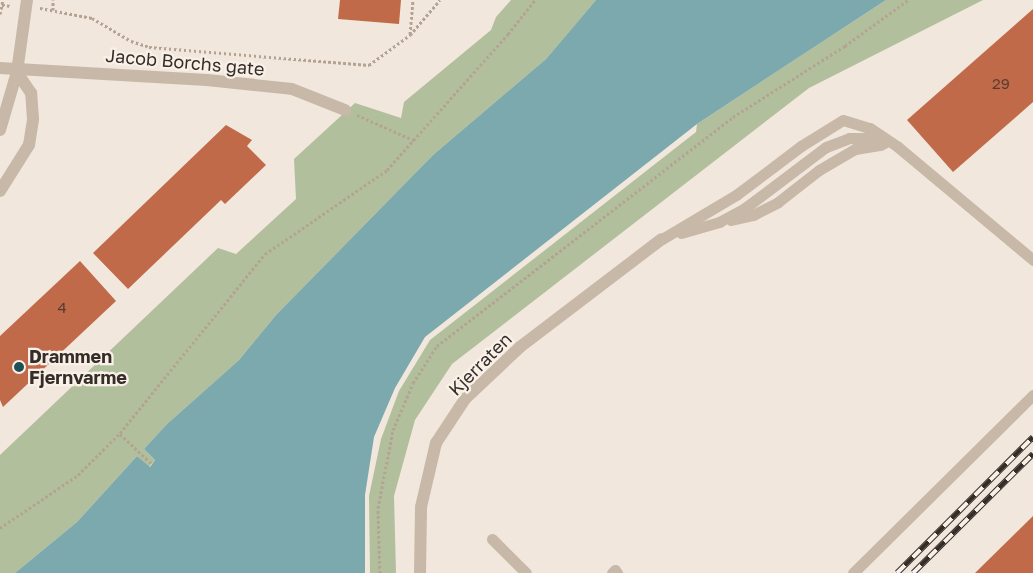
<!DOCTYPE html>
<html>
<head>
<meta charset="utf-8">
<style>
  body { margin:0 }
  #map { position:relative; width:1033px; height:573px; overflow:hidden; background:#f1e7dc; font-family:"Golos Text",sans-serif }
  div>[style] { position:absolute }
  [style*='--x'] { left:calc(var(--x)*1px); top:calc(var(--y)*1px); width:calc(var(--w)*1px); rotate:calc(var(--a)*1deg) }
  .green>* { inset:0; background:#b2bf9c }
  .water>* { inset:0; background:#7ca9ad }
  .building>* { inset:0; background:#c16a49 }
  .path>* { height:3px; margin-top:-1.5px; transform-origin:0; background:repeating-linear-gradient(90deg,#b4a292 0 2.5px,transparent 0 5px) }
  .service>* { height:11px; margin:-5.5px; padding:0 5.5px; transform-origin:5.5px; border-radius:5.5px; background:#c8b8a8 }
  .minor>* { height:12px; margin:-6px; padding:0 6px; transform-origin:6px; border-radius:6px; background:#c8b8a8 }
  .tertiary>* { height:12px; margin:-6px; padding:0 6px; transform-origin:6px; border-radius:6px; background:#c8b8a8 }
  .rail>* { height:5.5px; margin-top:-2.75px; transform-origin:0; background:repeating-linear-gradient(90deg,#f9f1e8 0 11px,#352d28 0 22px); box-sizing:border-box; border-block:1px solid #352d28 }
  .dots>* { width:14px; height:14px; translate:-50% -50%; box-sizing:border-box; border:2px solid #f9f1e8; border-radius:50% }
  span { translate:-50% -50%; white-space:nowrap; text-align:center; line-height:1.15; -webkit-text-stroke:4.5px #f9f1e8; paint-order:stroke }
  .number-label { font-size:15px; color:#583c30 }
  .number-label span { -webkit-text-stroke-width:0 }
  .street-label { font-size:18px; color:#352d28 }
  .poi-label { font-size:18px; color:#352d28; font-weight:700 }
  .left { translate:0 -50%; text-align:left }
</style>
</head>
<body>
<div id="map">
  <div class="green">
    <i style="clip-path:polygon(511px 0,596px 0,546px 59px,433px 155px,276px 315px,239px 360px,167px 424px,144px 449px,155px 460px,149px 467px,137px 456px,77px 522px,15px 573px,0 573px,0 455px,218px 248px,236px 254px,296px 199px,294px 159px,355px 103px,401px 118px,404px 102px,491px 30px,496px 17px)"></i>
    <i style="clip-path:polygon(886px 0,983px 0,809px 88px,452px 364px,415px 420px,394px 496px,396px 573px,370px 573px,369px 496px,381px 439px,399px 391px,430px 340px,696px 132px,697px 124px)"></i>
  </div>
  <div class="water">
    <i style="clip-path:polygon(596px 0,886px 0,697px 124px,425px 337px,395px 388px,374px 437px,365px 495px,365px 573px,15px 573px,77px 522px,137px 456px,150px 467px,155px 460px,144px 449px,167px 424px,239px 360px,276px 315px,433px 155px,546px 59px)"></i>
  </div>
  <div class="building">
    <i style="clip-path:polygon(340px 0,401px 0,399px 24px,338px 19px)"></i>
    <i style="clip-path:polygon(1033px 9px,1033px 102px,953px 172px,907px 120px)"></i>
    <i style="clip-path:polygon(226px 125px,252px 140px,247px 146px,266px 165px,225px 204px,221px 200px,128px 289px,93px 253px)"></i>
    <i style="clip-path:polygon(80px 261px,116px 301px,3px 407px,0 400px,0 336px)"></i>
    <i style="clip-path:polygon(1033px 516px,1033px 573px,975px 573px)"></i>
  </div>
  <div class="path">
    <i style="--x:2;--y:5;--w:9;--a:6"></i>
    <i style="--x:40;--y:8;--w:53;--a:10.9"></i>
    <i style="--x:92;--y:18;--w:45;--a:30.5"></i>
    <i style="--x:131;--y:41;--w:19;--a:18"></i>
    <i style="--x:149;--y:47;--w:221;--a:4.7"></i>
    <i style="--x:369;--y:65;--w:51;--a:-36.2"></i>
    <i style="--x:410;--y:35;--w:46;--a:-49.4"></i>
    <i style="--x:53;--y:10;--w:10;--a:-90"></i>
    <i style="--x:0;--y:14;--w:14;--a:-78"></i>
    <i style="--x:410;--y:34;--w:34;--a:-85"></i>
    <i style="--x:357;--y:115;--w:64;--a:23.8"></i>
    <i style="--x:120;--y:434;--w:44;--a:43.2"></i>
    <i style="--x:0;--y:528;--w:94;--a:-34.2"></i>
    <i style="--x:78;--y:475;--w:59;--a:-45"></i>
    <i style="--x:120;--y:433;--w:230;--a:-51"></i>
    <i style="--x:265;--y:254;--w:148;--a:-34.5"></i>
    <i style="--x:387;--y:170;--w:182;--a:-48.3"></i>
    <i style="--x:508;--y:34;--w:43;--a:-51.5"></i>
    <i style="--x:380;--y:573;--w:65;--a:-91.8"></i>
    <i style="--x:378;--y:508;--w:79;--a:-79.1"></i>
    <i style="--x:393;--y:430;--w:51;--a:-66.9"></i>
    <i style="--x:413;--y:383;--w:44;--a:-57"></i>
    <i style="--x:437;--y:346;--w:374;--a:-37.7"></i>
    <i style="--x:733;--y:117;--w:133;--a:-32.4"></i>
    <i style="--x:845;--y:46;--w:78;--a:-36.1"></i>
  </div>
  <div class="service">
    <i style="--x:731;--y:220;--w:23;--a:-13"></i>
    <i style="--x:753;--y:215;--w:28;--a:-27"></i>
    <i style="--x:778;--y:202;--w:52;--a:-38"></i>
    <i style="--x:819;--y:170;--w:42;--a:-30.3"></i>
    <i style="--x:855;--y:149;--w:26;--a:-9"></i>
    <i style="--x:681;--y:233;--w:40;--a:-16"></i>
    <i style="--x:719;--y:222;--w:30;--a:-28"></i>
    <i style="--x:745;--y:208;--w:101;--a:-37"></i>
    <i style="--x:826;--y:147;--w:25;--a:-21"></i>
    <i style="--x:849;--y:138;--w:21;--a:0"></i>
    <i style="--x:870;--y:138;--w:15;--a:20"></i>
    <i style="--x:662;--y:239;--w:86;--a:-30.7"></i>
    <i style="--x:736;--y:195;--w:81;--a:-37"></i>
    <i style="--x:801;--y:146;--w:49;--a:-31.8"></i>
    <i style="--x:843;--y:120;--w:28;--a:17"></i>
    <i style="--x:870;--y:128;--w:34;--a:34"></i>
    <i style="--x:898;--y:147;--w:176;--a:39.9"></i>
    <i style="--x:492;--y:539;--w:48;--a:45"></i>
    <i style="--x:612;--y:573;--w:4;--a:-45"></i>
    <i style="--x:615;--y:570;--w:4;--a:56"></i>
    <i style="--x:853;--y:573;--w:253;--a:-44.7"></i>
  </div>
  <div class="minor">
    <i style="--x:0;--y:68;--w:207;--a:3.3"></i>
    <i style="--x:207;--y:80;--w:85;--a:6"></i>
    <i style="--x:292;--y:89;--w:57;--a:21.6"></i>
    <i style="--x:420;--y:573;--w:66;--a:-89.1"></i>
    <i style="--x:421;--y:507;--w:66;--a:-76.8"></i>
    <i style="--x:436;--y:443;--w:53;--a:-56.6"></i>
    <i style="--x:465;--y:399;--w:76;--a:-43.4"></i>
    <i style="--x:520;--y:347;--w:178;--a:-37.3"></i>
  </div>
  <div class="tertiary">
    <i style="--x:0;--y:130;--w:60;--a:-73.7"></i>
    <i style="--x:17;--y:72;--w:73;--a:-82.1"></i>
    <i style="--x:0;--y:191;--w:54;--a:-57.8"></i>
    <i style="--x:29;--y:145;--w:26;--a:-81"></i>
    <i style="--x:33;--y:119;--w:26;--a:-94"></i>
    <i style="--x:31;--y:93;--w:25;--a:-124"></i>
  </div>
  <div class="rail">
    <i style="--x:897;--y:573;--w:192;--a:-45"></i>
    <i style="--x:913;--y:573;--w:169;--a:-44.8"></i>
  </div>
  <div class="dots">
    <i style="left:19px;top:367px;background:#1f5055"></i>
  </div>
  <div class="number-label">
    <span style="left:1001px;top:84px">29</span>
    <span style="left:62px;top:308px">4</span>
  </div>
  <div class="street-label">
    <span style="left:185px;top:62px;rotate:5deg">Jacob Borchs gate</span>
    <span style="left:480px;top:364px;rotate:-45deg">Kjerraten</span>
  </div>
  <div class="poi-label">
    <span class="left" style="left:29px;top:367px">Drammen<br>Fjernvarme</span>
  </div>
</div>
</body>
</html>
